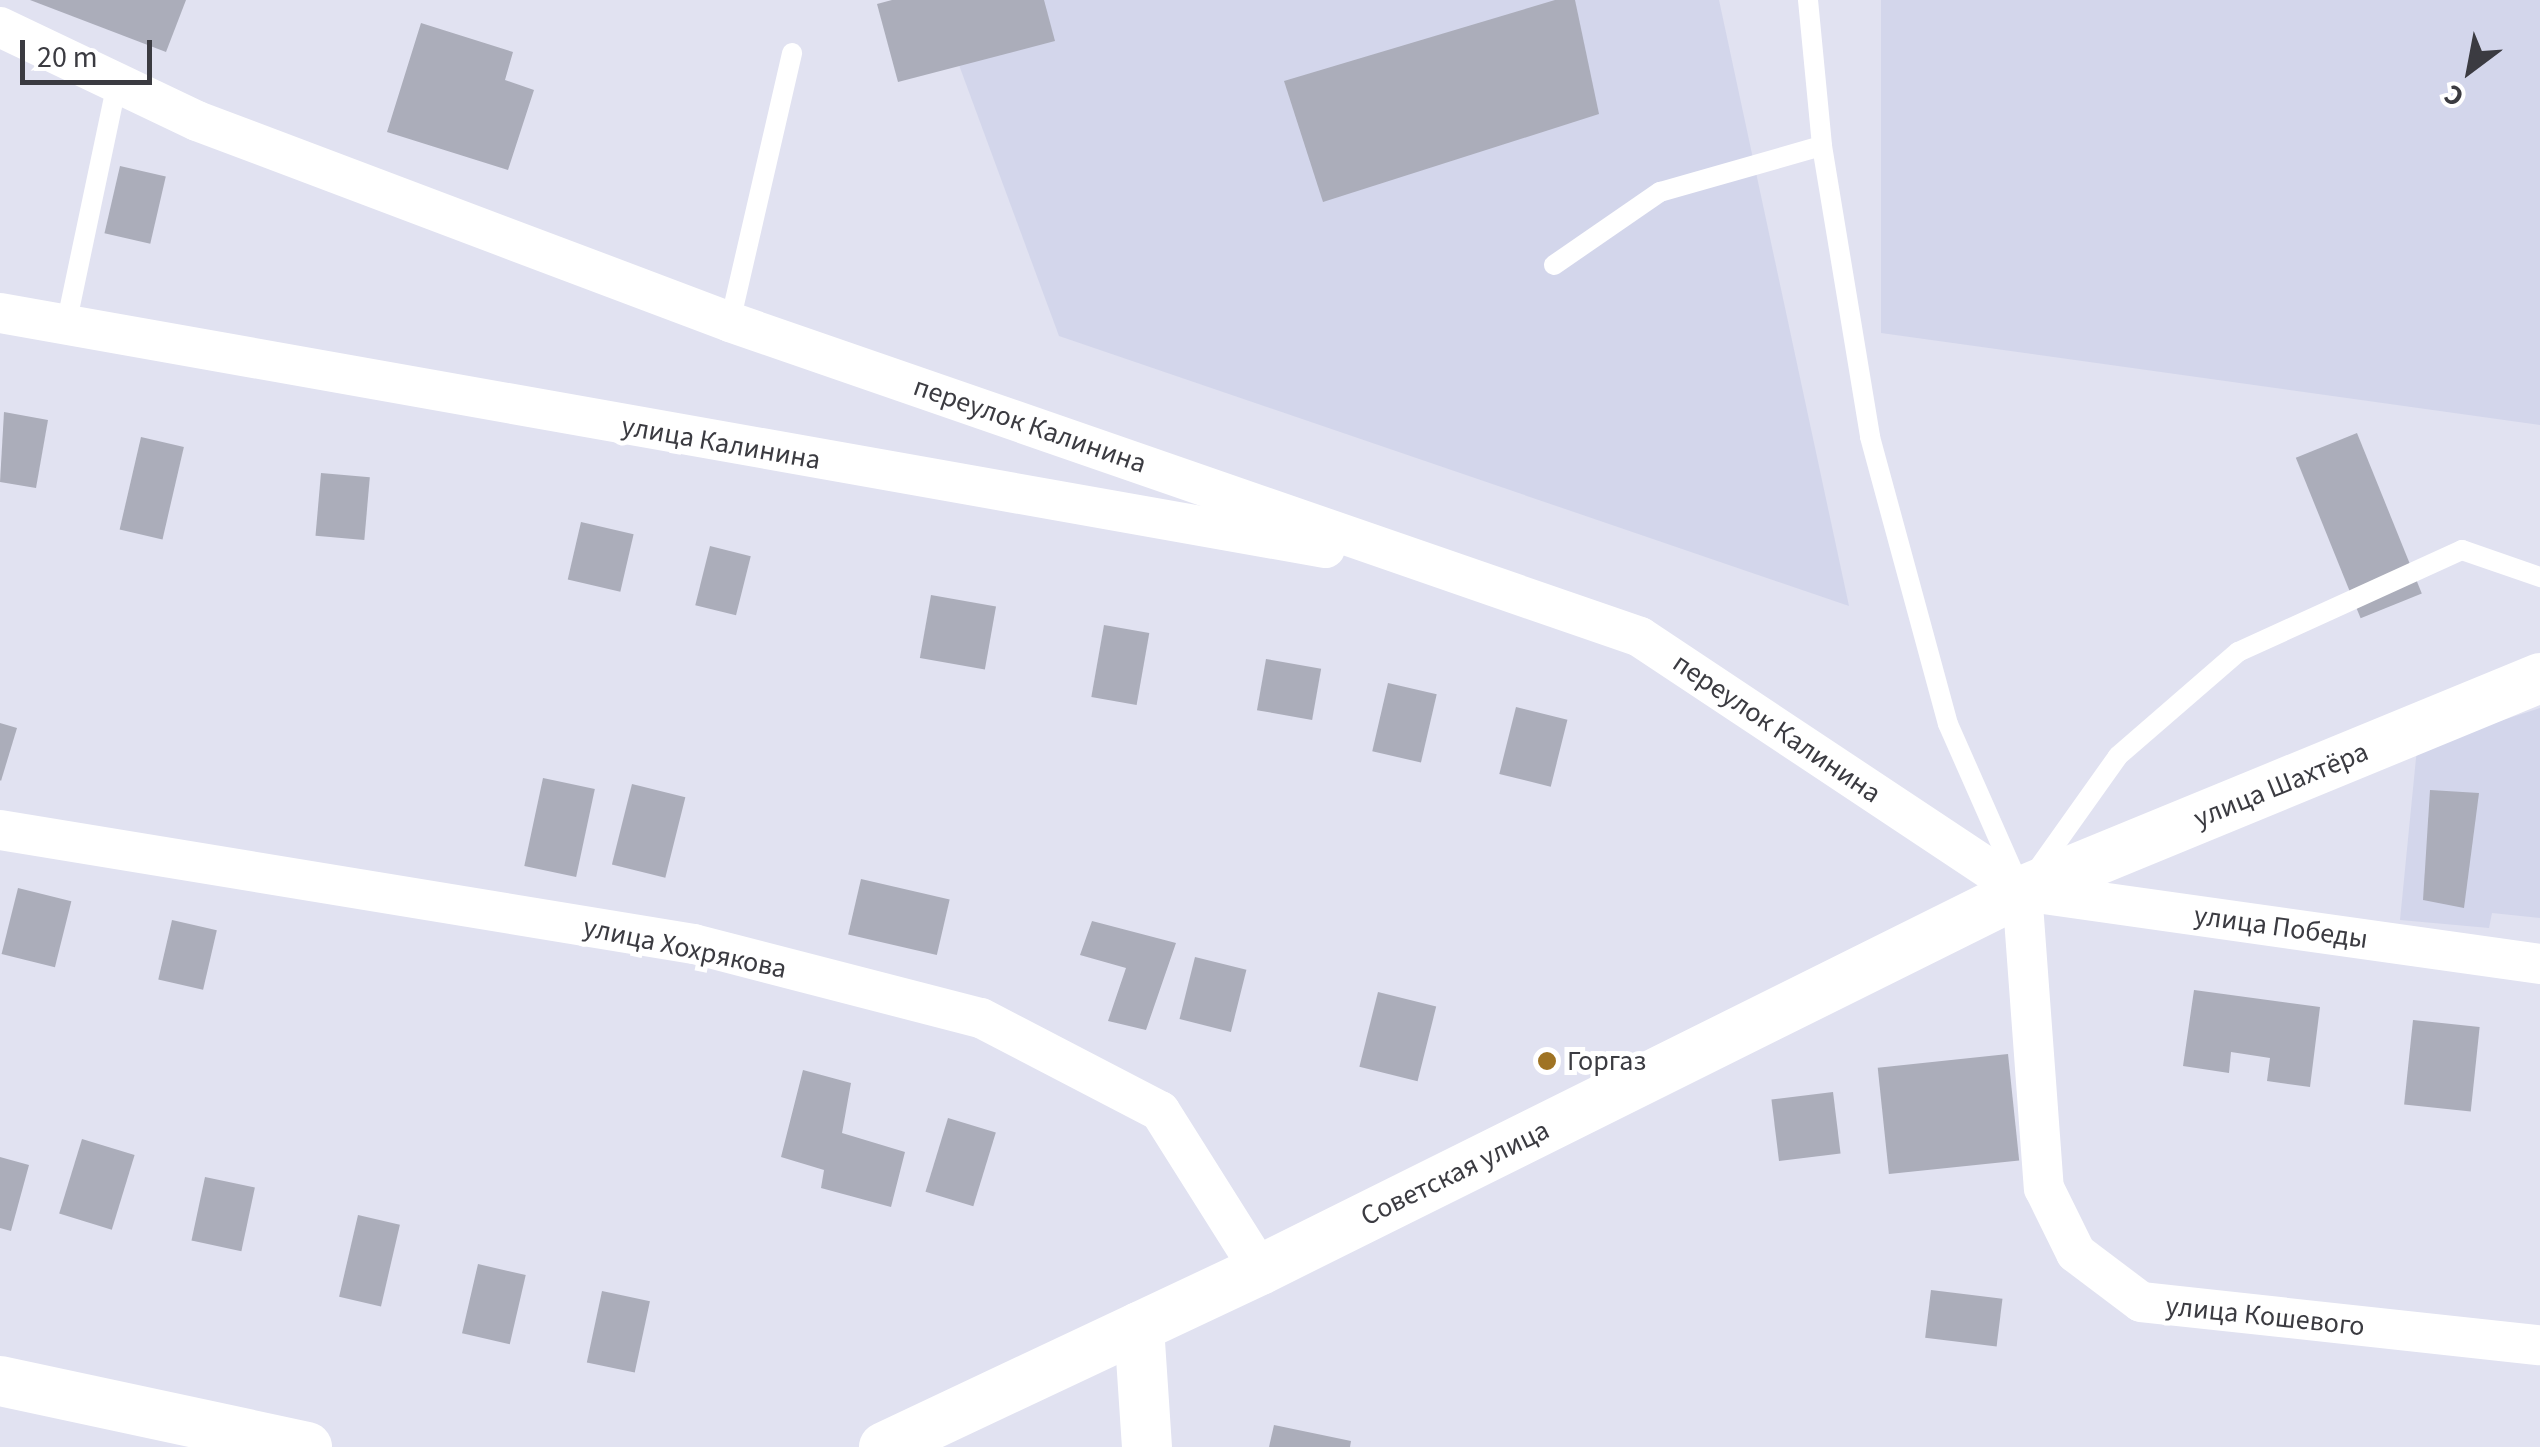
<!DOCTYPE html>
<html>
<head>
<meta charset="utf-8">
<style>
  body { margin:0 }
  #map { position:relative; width:2540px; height:1447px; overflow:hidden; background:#e1e2f1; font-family:"Source Sans 3",sans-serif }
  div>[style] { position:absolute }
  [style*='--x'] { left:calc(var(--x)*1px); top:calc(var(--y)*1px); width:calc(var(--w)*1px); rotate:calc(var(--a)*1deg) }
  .built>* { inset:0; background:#d3d6eb }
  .building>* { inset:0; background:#abadba; transform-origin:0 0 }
  .service>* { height:20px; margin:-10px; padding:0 10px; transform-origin:10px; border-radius:10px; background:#fff }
  .minor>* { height:40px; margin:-20px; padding:0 20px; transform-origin:20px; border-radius:20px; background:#fff }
  .tertiary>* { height:50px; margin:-25px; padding:0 25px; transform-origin:25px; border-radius:25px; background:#fff }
  .dots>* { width:28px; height:28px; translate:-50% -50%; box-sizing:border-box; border:5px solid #fff; border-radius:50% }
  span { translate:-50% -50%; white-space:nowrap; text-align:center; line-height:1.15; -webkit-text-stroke:10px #fff; paint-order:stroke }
  .street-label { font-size:28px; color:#3b3b41 }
  .poi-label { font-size:28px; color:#3b3b41 }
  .left { translate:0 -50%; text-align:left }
  .north { position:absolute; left:2420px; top:20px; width:100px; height:100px; -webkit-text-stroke:8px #fff; paint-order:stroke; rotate:212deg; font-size:28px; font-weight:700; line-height:40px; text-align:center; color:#3b3b41 }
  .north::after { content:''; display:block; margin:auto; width:35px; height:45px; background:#3b3b41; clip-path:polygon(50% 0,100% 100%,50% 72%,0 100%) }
  .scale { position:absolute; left:20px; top:40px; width:132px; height:45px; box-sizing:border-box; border:5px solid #3b3b41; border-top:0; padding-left:12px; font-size:30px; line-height:35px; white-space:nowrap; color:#3b3b41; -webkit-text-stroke:8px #fff; paint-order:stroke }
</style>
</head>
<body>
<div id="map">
  <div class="built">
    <i style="clip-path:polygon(935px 0,1719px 0,1849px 606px,1059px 336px)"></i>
    <i style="clip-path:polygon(1881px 0,2540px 0,2540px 425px,1881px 333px)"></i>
    <i style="clip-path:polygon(2540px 708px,2540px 918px,2492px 913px,2489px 928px,2400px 920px,2417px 748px)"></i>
  </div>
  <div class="building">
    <i style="clip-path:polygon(30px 0,186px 0,166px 52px)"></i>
    <i style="clip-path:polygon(892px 0,1044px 0,1055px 41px,898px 82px,877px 4px)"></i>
    <i style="clip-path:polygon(1555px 0,1575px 0,1599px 114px,1323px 202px,1284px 81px)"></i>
    <i style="clip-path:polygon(421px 23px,513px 52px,505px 80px,534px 90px,508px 170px,387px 132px)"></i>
    <i style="left:120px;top:166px;width:47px;height:69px;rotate:13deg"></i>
    <i style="clip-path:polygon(4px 412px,48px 420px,36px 488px,0 482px)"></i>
    <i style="left:2357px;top:433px;width:173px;height:66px;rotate:68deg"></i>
    <i style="left:141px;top:437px;width:44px;height:95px;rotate:13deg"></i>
    <i style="left:321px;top:473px;width:49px;height:63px;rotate:5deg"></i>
    <i style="left:581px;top:522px;width:54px;height:59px;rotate:13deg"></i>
    <i style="left:710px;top:546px;width:42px;height:61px;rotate:14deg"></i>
    <i style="left:931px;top:595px;width:66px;height:64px;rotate:10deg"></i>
    <i style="left:1104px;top:625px;width:46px;height:73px;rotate:10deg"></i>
    <i style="left:1266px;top:659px;width:56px;height:52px;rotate:10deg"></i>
    <i style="left:1388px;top:683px;width:50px;height:70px;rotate:13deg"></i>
    <i style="left:1516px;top:707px;width:53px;height:69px;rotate:14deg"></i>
    <i style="clip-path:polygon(0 723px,17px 728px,1px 781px,0 780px)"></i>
    <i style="left:543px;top:778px;width:53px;height:90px;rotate:12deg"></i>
    <i style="left:632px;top:784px;width:55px;height:83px;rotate:14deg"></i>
    <i style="clip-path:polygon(2430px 790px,2479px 793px,2464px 908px,2423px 900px)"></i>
    <i style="left:861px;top:879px;width:91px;height:57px;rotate:13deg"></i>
    <i style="left:18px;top:888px;width:55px;height:68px;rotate:14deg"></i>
    <i style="left:172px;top:920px;width:46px;height:61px;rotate:13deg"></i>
    <i style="clip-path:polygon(1092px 921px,1176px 943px,1146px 1030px,1108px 1021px,1126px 968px,1080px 955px)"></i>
    <i style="left:1195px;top:957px;width:53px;height:64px;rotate:14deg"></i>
    <i style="clip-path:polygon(2194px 990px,2320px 1007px,2310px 1087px,2267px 1081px,2270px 1058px,2231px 1052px,2229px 1073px,2183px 1066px)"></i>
    <i style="left:1378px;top:992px;width:60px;height:77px;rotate:14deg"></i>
    <i style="left:2413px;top:1020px;width:67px;height:85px;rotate:6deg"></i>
    <i style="left:2008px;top:1054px;width:107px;height:131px;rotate:84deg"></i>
    <i style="clip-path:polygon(803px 1070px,851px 1083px,842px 1133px,905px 1152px,891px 1207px,821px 1188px,824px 1170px,781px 1157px)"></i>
    <i style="left:1833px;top:1092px;width:62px;height:62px;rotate:83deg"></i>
    <i style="left:948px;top:1118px;width:50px;height:77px;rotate:17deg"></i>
    <i style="left:82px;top:1139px;width:55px;height:78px;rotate:17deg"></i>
    <i style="clip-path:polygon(0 1157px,29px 1165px,11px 1231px,0 1228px)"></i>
    <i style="left:205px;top:1177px;width:51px;height:65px;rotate:12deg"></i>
    <i style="left:358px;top:1215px;width:43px;height:84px;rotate:13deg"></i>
    <i style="left:478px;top:1264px;width:49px;height:71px;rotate:13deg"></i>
    <i style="left:1931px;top:1290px;width:72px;height:48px;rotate:7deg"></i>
    <i style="left:602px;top:1291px;width:49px;height:73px;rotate:12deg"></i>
    <i style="clip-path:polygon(1274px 1425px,1351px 1441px,1350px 1447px,1269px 1447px)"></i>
  </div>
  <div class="service">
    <i style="--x:1808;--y:0;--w:147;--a:84.5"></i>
    <i style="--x:1822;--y:146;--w:295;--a:80.6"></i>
    <i style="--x:1870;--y:437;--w:297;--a:74.8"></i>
    <i style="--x:1948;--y:724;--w:168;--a:66.2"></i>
    <i style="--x:1554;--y:265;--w:129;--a:-34.6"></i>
    <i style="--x:1660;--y:192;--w:168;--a:-15.9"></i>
    <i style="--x:730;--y:322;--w:276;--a:-77"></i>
    <i style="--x:66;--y:325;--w:247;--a:-78.1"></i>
    <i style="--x:2035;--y:873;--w:143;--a:-54.6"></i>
    <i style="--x:2118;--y:756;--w:159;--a:-40.9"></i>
    <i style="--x:2238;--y:652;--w:246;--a:-24.5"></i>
    <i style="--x:2462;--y:550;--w:83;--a:19.1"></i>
  </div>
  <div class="minor">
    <i style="--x:0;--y:27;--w:218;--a:25.5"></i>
    <i style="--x:197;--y:121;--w:570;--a:20.66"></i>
    <i style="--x:730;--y:322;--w:963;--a:19.09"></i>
    <i style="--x:1640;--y:637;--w:459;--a:33.6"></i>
    <i style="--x:2022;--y:891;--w:523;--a:8.02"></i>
    <i style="--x:0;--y:313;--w:1346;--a:10.06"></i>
    <i style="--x:0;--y:830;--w:703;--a:9.33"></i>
    <i style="--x:694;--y:944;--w:296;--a:14.5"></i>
    <i style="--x:981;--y:1018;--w:202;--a:27.5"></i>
    <i style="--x:1160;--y:1111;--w:188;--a:57.8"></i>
    <i style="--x:2022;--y:891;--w:298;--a:85.8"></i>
    <i style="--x:2044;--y:1188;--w:72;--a:63.8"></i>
    <i style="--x:2076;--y:1253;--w:81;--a:37"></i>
    <i style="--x:2141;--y:1302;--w:401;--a:6.2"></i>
  </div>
  <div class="tertiary">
    <i style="--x:1139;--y:1327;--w:120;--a:86.2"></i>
    <i style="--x:0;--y:1381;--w:314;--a:12.1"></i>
    <i style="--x:884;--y:1447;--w:416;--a:-25.2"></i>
    <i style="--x:1260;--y:1270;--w:851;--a:-26.44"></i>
    <i style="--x:2022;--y:891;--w:560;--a:-22.35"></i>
  </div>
  <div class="dots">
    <i style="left:1547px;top:1061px;background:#9f7323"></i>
  </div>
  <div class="street-label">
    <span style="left:1030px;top:425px;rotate:19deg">переулок Калинина</span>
    <span style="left:721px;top:443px;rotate:10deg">улица Калинина</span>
    <span style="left:1777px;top:728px;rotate:34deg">переулок Калинина</span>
    <span style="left:2281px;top:785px;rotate:-22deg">улица Шахтёра</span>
    <span style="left:2281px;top:927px;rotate:8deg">улица Победы</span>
    <span style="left:685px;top:948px;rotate:12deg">улица Хохрякова</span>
    <span style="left:1455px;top:1173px;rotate:-26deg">Советская улица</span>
    <span style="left:2265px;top:1316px;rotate:6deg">улица Кошевого</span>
  </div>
  <div class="poi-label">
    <span class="left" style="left:1567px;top:1061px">Горгаз</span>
  </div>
  <div class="north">С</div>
  <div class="scale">20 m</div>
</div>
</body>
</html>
